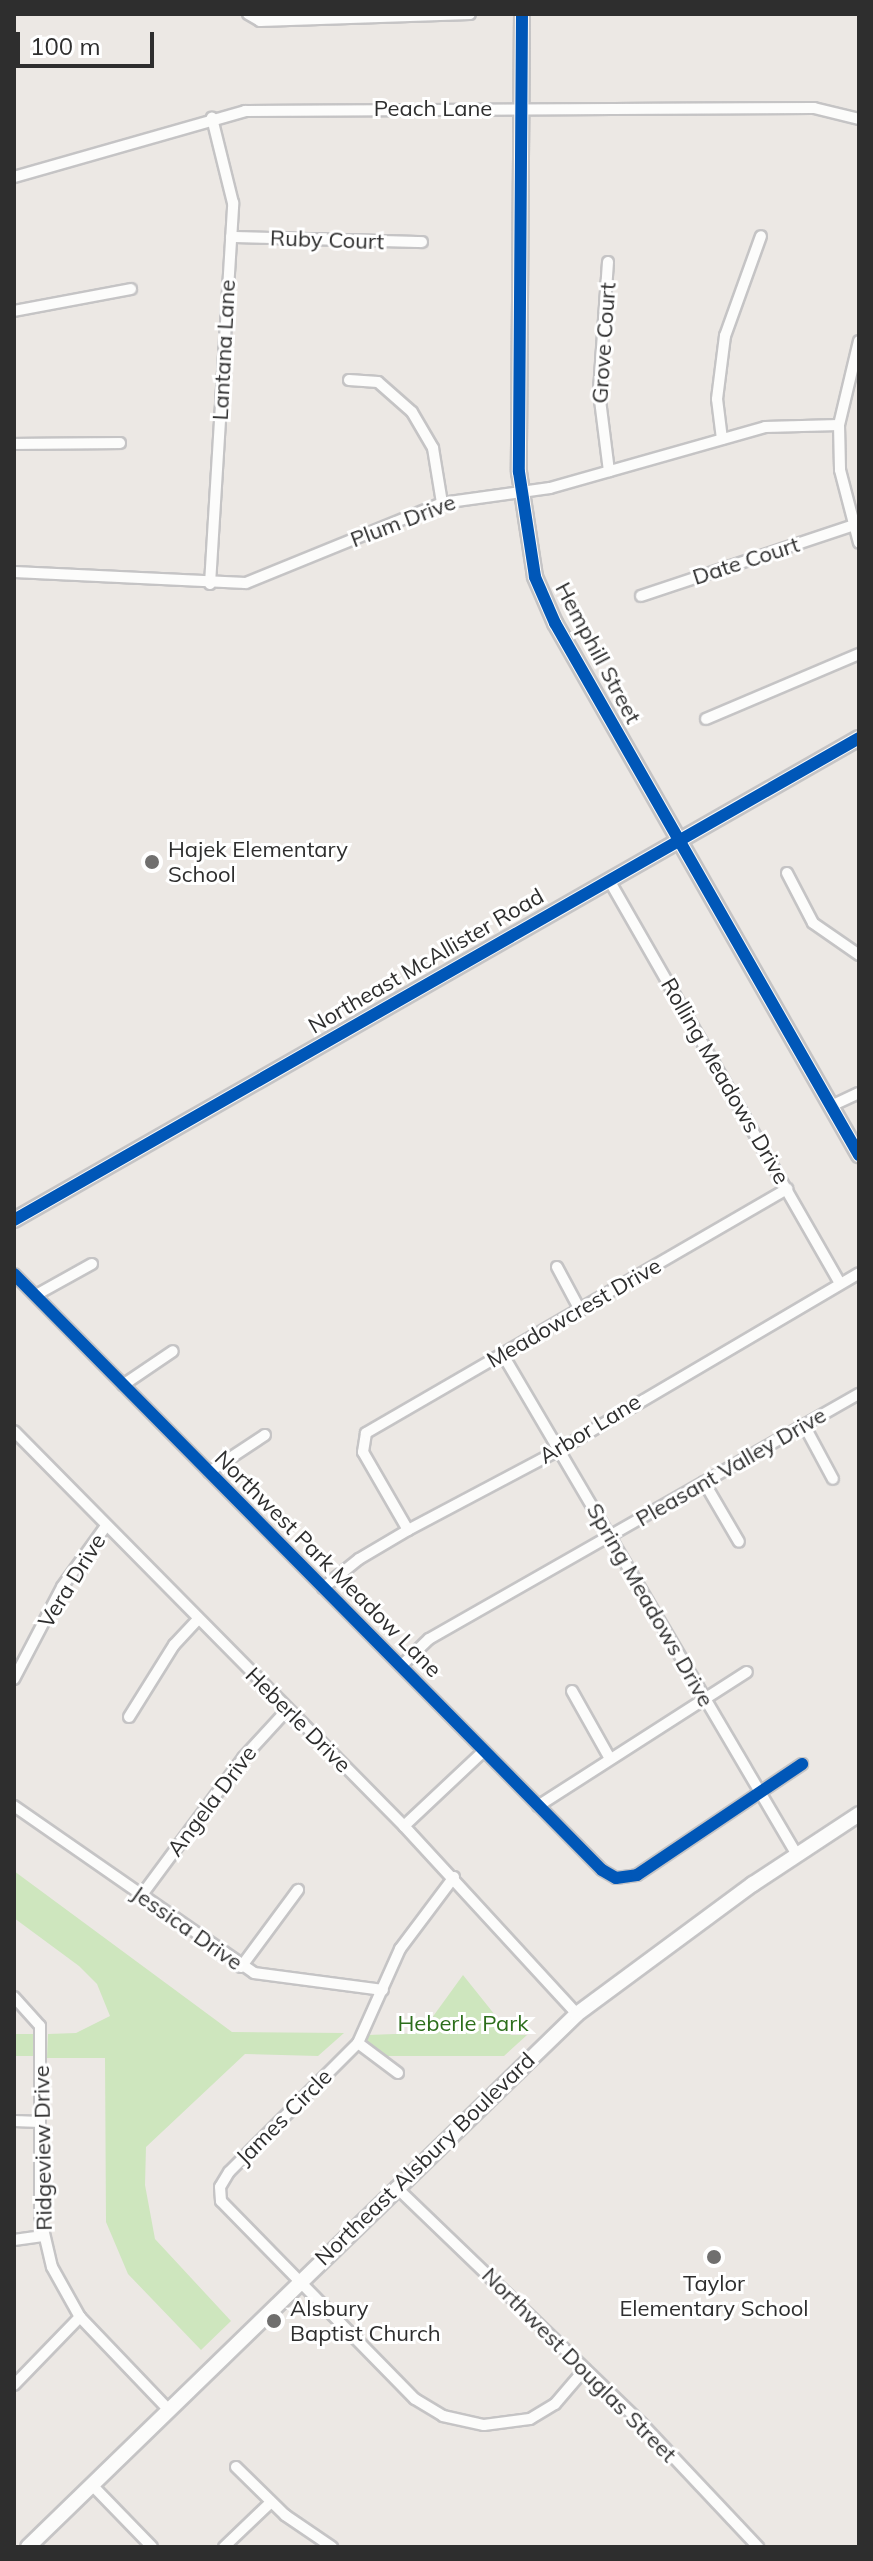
<!DOCTYPE html>
<html>
<head>
<meta charset="utf-8">
<style>
  body { margin:0 }
  #map { position:relative; width:873px; height:2561px; overflow:hidden; background:#ece8e4; font-family:Mulish,sans-serif }
  div>[style] { position:absolute }
  [style*='--x'] { left:calc(var(--x)*1px); top:calc(var(--y)*1px); width:calc(var(--w)*1px); rotate:calc(var(--a)*1deg) }
  .green>* { inset:0; background:#cee6be; transform-origin:0 0 }
  .roads { filter:drop-shadow(2px 0 #c5c4c5) drop-shadow(-2px 0 #c5c4c5) drop-shadow(0 2px #c5c4c5) drop-shadow(0 -2px #c5c4c5) }
  .street>* { height:10px; margin:-5px; padding:0 5px; transform-origin:5px; border-radius:5px; background:#fcfcfb }
  .secondary>* { height:14px; margin:-7px; padding:0 7px; transform-origin:7px; border-radius:7px; background:#fcfcfb }
  .cycleway>* { height:12px; margin:-6px; padding:0 6px; transform-origin:6px; border-radius:6px; background:#0057b8 }
  .dots>* { width:22px; height:22px; translate:-50% -50%; box-sizing:border-box; border:4px solid #fff; border-radius:50% }
  span { translate:-50% -50%; white-space:nowrap; text-align:center; line-height:1.15; -webkit-text-stroke:6px #fff; paint-order:stroke }
  .street-label { font-size:22px; color:#2e2e2e }
  .poi-label { font-size:22px; color:#2e2e2e }
  .left { translate:0 -50%; text-align:left }
  .park-label { font-size:22px; color:#2c6e1b }
  .frame { position:absolute; inset:0; border:16px solid #2e2e2e; pointer-events:none }
  .scale { position:absolute; left:16px; top:32px; width:138px; height:36px; box-sizing:border-box; border:4px solid #2e2e2e; border-top:0; padding-left:10px; font-size:24px; line-height:28px; white-space:nowrap; color:#2e2e2e; -webkit-text-stroke:6px #fff; paint-order:stroke }
</style>
</head>
<body>
<div id="map">
  <div class="green">
    <i style="clip-path:polygon(14px 1871px,232px 2032px,344px 2033px,318px 2056px,245px 2054px,146px 2147px,145px 2185px,155px 2239px,231px 2321px,201px 2350px,128px 2274px,106px 2222px,105px 2058px,47px 2058px,48px 2034px,76px 2033px,110px 2016px,97px 1984px,79px 1966px,14px 1918px)"></i>
    <i style="clip-path:polygon(463px 1975px,511px 2035px,527px 2035px,504px 2056px,387px 2056px,367px 2042px,368px 2035px,421px 2033px)"></i>
    <i style="left:14px;top:2034px;width:21px;height:22px"></i>
  </div>
  <div class="roads">
    <div class="street">
      <i style="--x:248;--y:14;--w:14;--a:30"></i>
      <i style="--x:260;--y:21;--w:210;--a:-1.9"></i>
      <i style="--x:14;--y:177;--w:240;--a:-15.9"></i>
      <i style="--x:245;--y:111;--w:569;--a:-0.3"></i>
      <i style="--x:814;--y:108;--w:46;--a:13.7"></i>
      <i style="--x:231;--y:237;--w:191;--a:1.5"></i>
      <i style="--x:608;--y:262;--w:130;--a:94"></i>
      <i style="--x:599;--y:392;--w:80;--a:82.8"></i>
      <i style="--x:14;--y:311;--w:119;--a:-10.6"></i>
      <i style="--x:859;--y:341;--w:86;--a:103.4"></i>
      <i style="--x:839;--y:425;--w:45;--a:88.7"></i>
      <i style="--x:840;--y:470;--w:75;--a:75.4"></i>
      <i style="--x:349;--y:380;--w:29;--a:4"></i>
      <i style="--x:378;--y:382;--w:45;--a:41.4"></i>
      <i style="--x:412;--y:412;--w:42;--a:59.7"></i>
      <i style="--x:433;--y:448;--w:56;--a:80.7"></i>
      <i style="--x:722;--y:439;--w:40;--a:-97.1"></i>
      <i style="--x:717;--y:399;--w:64;--a:-82.8"></i>
      <i style="--x:725;--y:336;--w:106;--a:-70.2"></i>
      <i style="--x:14;--y:444;--w:106;--a:-0.5"></i>
      <i style="--x:14;--y:572;--w:232;--a:2.7"></i>
      <i style="--x:246;--y:583;--w:212;--a:-22.2"></i>
      <i style="--x:442;--y:503;--w:109;--a:-7.9"></i>
      <i style="--x:550;--y:488;--w:223;--a:-15.8"></i>
      <i style="--x:765;--y:427;--w:74;--a:-1.5"></i>
      <i style="--x:210;--y:584;--w:382;--a:-86.5"></i>
      <i style="--x:233;--y:203;--w:88;--a:-103.9"></i>
      <i style="--x:641;--y:596;--w:222;--a:-18.4"></i>
      <i style="--x:706;--y:719;--w:166;--a:-23"></i>
      <i style="--x:787;--y:873;--w:56;--a:62.5"></i>
      <i style="--x:813;--y:923;--w:56;--a:34.8"></i>
      <i style="--x:609;--y:880;--w:465;--a:60.2"></i>
      <i style="--x:831;--y:1106;--w:31;--a:-25"></i>
      <i style="--x:557;--y:1267;--w:49;--a:61.9"></i>
      <i style="--x:14;--y:1274;--w:837;--a:45.39"></i>
      <i style="--x:602;--y:1870;--w:16;--a:30"></i>
      <i style="--x:616;--y:1878;--w:21;--a:-8"></i>
      <i style="--x:637;--y:1875;--w:199;--a:-33.9"></i>
      <i style="--x:36;--y:1295;--w:64;--a:-29"></i>
      <i style="--x:503;--y:1355;--w:580;--a:59.54"></i>
      <i style="--x:123;--y:1385;--w:60;--a:-34.2"></i>
      <i style="--x:804;--y:1425;--w:61;--a:61.8"></i>
      <i style="--x:14;--y:1431;--w:555;--a:45.36"></i>
      <i style="--x:404;--y:1826;--w:255;--a:47.4"></i>
      <i style="--x:209;--y:1472;--w:67;--a:-33.5"></i>
      <i style="--x:704;--y:1482;--w:69;--a:59.7"></i>
      <i style="--x:408;--y:1530;--w:90;--a:-120"></i>
      <i style="--x:363;--y:1452;--w:19;--a:-81"></i>
      <i style="--x:366;--y:1433;--w:487;--a:-30.1"></i>
      <i style="--x:323;--y:1588;--w:46;--a:-38.9"></i>
      <i style="--x:359;--y:1559;--w:57;--a:-30.6"></i>
      <i style="--x:408;--y:1530;--w:171;--a:-27.9"></i>
      <i style="--x:559;--y:1450;--w:348;--a:-30.5"></i>
      <i style="--x:401;--y:1666;--w:39;--a:-44"></i>
      <i style="--x:429;--y:1639;--w:495;--a:-29.7"></i>
      <i style="--x:14;--y:1679;--w:104;--a:-62.4"></i>
      <i style="--x:62;--y:1587;--w:75;--a:-54.2"></i>
      <i style="--x:572;--y:1691;--w:76;--a:60.7"></i>
      <i style="--x:129;--y:1717;--w:85;--a:-58"></i>
      <i style="--x:174;--y:1645;--w:35;--a:-47"></i>
      <i style="--x:14;--y:1806;--w:292;--a:34.8"></i>
      <i style="--x:254;--y:1973;--w:130;--a:7.5"></i>
      <i style="--x:538;--y:1806;--w:248;--a:-32.7"></i>
      <i style="--x:404;--y:1826;--w:110;--a:-43.2"></i>
      <i style="--x:454;--y:1877;--w:90;--a:126.9"></i>
      <i style="--x:400;--y:1949;--w:103;--a:114.1"></i>
      <i style="--x:358;--y:2043;--w:182;--a:135"></i>
      <i style="--x:229;--y:2172;--w:17;--a:121"></i>
      <i style="--x:220;--y:2187;--w:14;--a:86"></i>
      <i style="--x:221;--y:2201;--w:277;--a:45.6"></i>
      <i style="--x:415;--y:2399;--w:33;--a:31"></i>
      <i style="--x:443;--y:2416;--w:42;--a:12.4"></i>
      <i style="--x:484;--y:2425;--w:46;--a:-7.4"></i>
      <i style="--x:530;--y:2419;--w:29;--a:-31"></i>
      <i style="--x:555;--y:2404;--w:46;--a:-49.4"></i>
      <i style="--x:141;--y:1896;--w:172;--a:-53.5"></i>
      <i style="--x:243;--y:1758;--w:65;--a:-47.5"></i>
      <i style="--x:241;--y:1967;--w:96;--a:-53.5"></i>
      <i style="--x:14;--y:1997;--w:39;--a:48"></i>
      <i style="--x:40;--y:2026;--w:190;--a:90"></i>
      <i style="--x:40;--y:2216;--w:52;--a:76.8"></i>
      <i style="--x:52;--y:2267;--w:57;--a:60.8"></i>
      <i style="--x:80;--y:2317;--w:129;--a:46.3"></i>
      <i style="--x:358;--y:2043;--w:50;--a:36.9"></i>
      <i style="--x:14;--y:2121;--w:26;--a:2"></i>
      <i style="--x:396;--y:2187;--w:346;--a:43.9"></i>
      <i style="--x:645;--y:2427;--w:165;--a:46.7"></i>
      <i style="--x:14;--y:2240;--w:29;--a:-8"></i>
      <i style="--x:14;--y:2385;--w:95;--a:-45.9"></i>
      <i style="--x:236;--y:2467;--w:69;--a:44.4"></i>
      <i style="--x:285;--y:2515;--w:57;--a:34.2"></i>
      <i style="--x:92;--y:2485;--w:86;--a:45.9"></i>
      <i style="--x:224;--y:2547;--w:64;--a:-43.7"></i>
    </div>
    <div class="secondary">
      <i style="--x:522;--y:14;--w:458;--a:90.4"></i>
      <i style="--x:519;--y:472;--w:106;--a:81.3"></i>
      <i style="--x:535;--y:577;--w:50;--a:66.5"></i>
      <i style="--x:555;--y:623;--w:613;--a:60.26"></i>
      <i style="--x:14;--y:1220;--w:973;--a:-29.7"></i>
      <i style="--x:28;--y:2547;--w:765;--a:-44.15"></i>
      <i style="--x:577;--y:2014;--w:219;--a:-36.5"></i>
      <i style="--x:753;--y:1884;--w:127;--a:-33.4"></i>
    </div>
  </div>
  <div class="cycleway">
    <i style="--x:522;--y:14;--w:458;--a:90.4"></i>
    <i style="--x:519;--y:472;--w:106;--a:81.3"></i>
    <i style="--x:535;--y:577;--w:50;--a:66.5"></i>
    <i style="--x:555;--y:623;--w:613;--a:60.26"></i>
    <i style="--x:14;--y:1220;--w:973;--a:-29.7"></i>
    <i style="--x:14;--y:1274;--w:837;--a:45.39"></i>
    <i style="--x:602;--y:1870;--w:16;--a:30"></i>
    <i style="--x:616;--y:1878;--w:21;--a:-8"></i>
    <i style="--x:637;--y:1875;--w:199;--a:-33.9"></i>
  </div>
  <div class="dots">
    <i style="left:152px;top:862px;background:#706f6e"></i>
    <i style="left:714px;top:2257px;background:#706f6e"></i>
    <i style="left:274px;top:2321px;background:#706f6e"></i>
  </div>
  <div class="street-label">
    <span style="left:433px;top:109px">Peach Lane</span>
    <span style="left:327px;top:240px;rotate:2deg">Ruby Court</span>
    <span style="left:604px;top:343px;rotate:-86deg">Grove Court</span>
    <span style="left:224px;top:350px;rotate:-87deg">Lantana Lane</span>
    <span style="left:403px;top:521px;rotate:-21deg">Plum Drive</span>
    <span style="left:746px;top:561px;rotate:-18deg">Date Court</span>
    <span style="left:598px;top:653px;rotate:62deg">Hemphill Street</span>
    <span style="left:426px;top:961px;rotate:-30deg">Northeast McAllister Road</span>
    <span style="left:725px;top:1081px;rotate:60deg">Rolling Meadows Drive</span>
    <span style="left:574px;top:1313px;rotate:-30deg">Meadowcrest Drive</span>
    <span style="left:590px;top:1429px;rotate:-31deg">Arbor Lane</span>
    <span style="left:731px;top:1467px;rotate:-30deg">Pleasant Valley Drive</span>
    <span style="left:328px;top:1564px;rotate:45deg">Northwest Park Meadow Lane</span>
    <span style="left:72px;top:1581px;rotate:-58deg">Vera Drive</span>
    <span style="left:650px;top:1605px;rotate:60deg">Spring Meadows Drive</span>
    <span style="left:298px;top:1720px;rotate:45deg">Heberle Drive</span>
    <span style="left:212px;top:1801px;rotate:-53deg">Angela Drive</span>
    <span style="left:187px;top:1928px;rotate:35deg">Jessica Drive</span>
    <span style="left:284px;top:2117px;rotate:-45deg">James Circle</span>
    <span style="left:43px;top:2148px;rotate:-91deg">Ridgeview Drive</span>
    <span style="left:425px;top:2159px;rotate:-44deg">Northeast Alsbury Boulevard</span>
    <span style="left:579px;top:2365px;rotate:45deg">Northwest Douglas Street</span>
  </div>
  <div class="poi-label">
    <span class="left" style="left:168px;top:862px">Hajek Elementary<br>School</span>
    <span style="left:714px;top:2296px">Taylor<br>Elementary School</span>
    <span class="left" style="left:290px;top:2321px">Alsbury<br>Baptist Church</span>
  </div>
  <div class="park-label">
    <span style="left:463px;top:2024px">Heberle Park</span>
  </div>
  <div class="frame"></div>
  <div class="scale">100 m</div>
</div>
</body>
</html>
